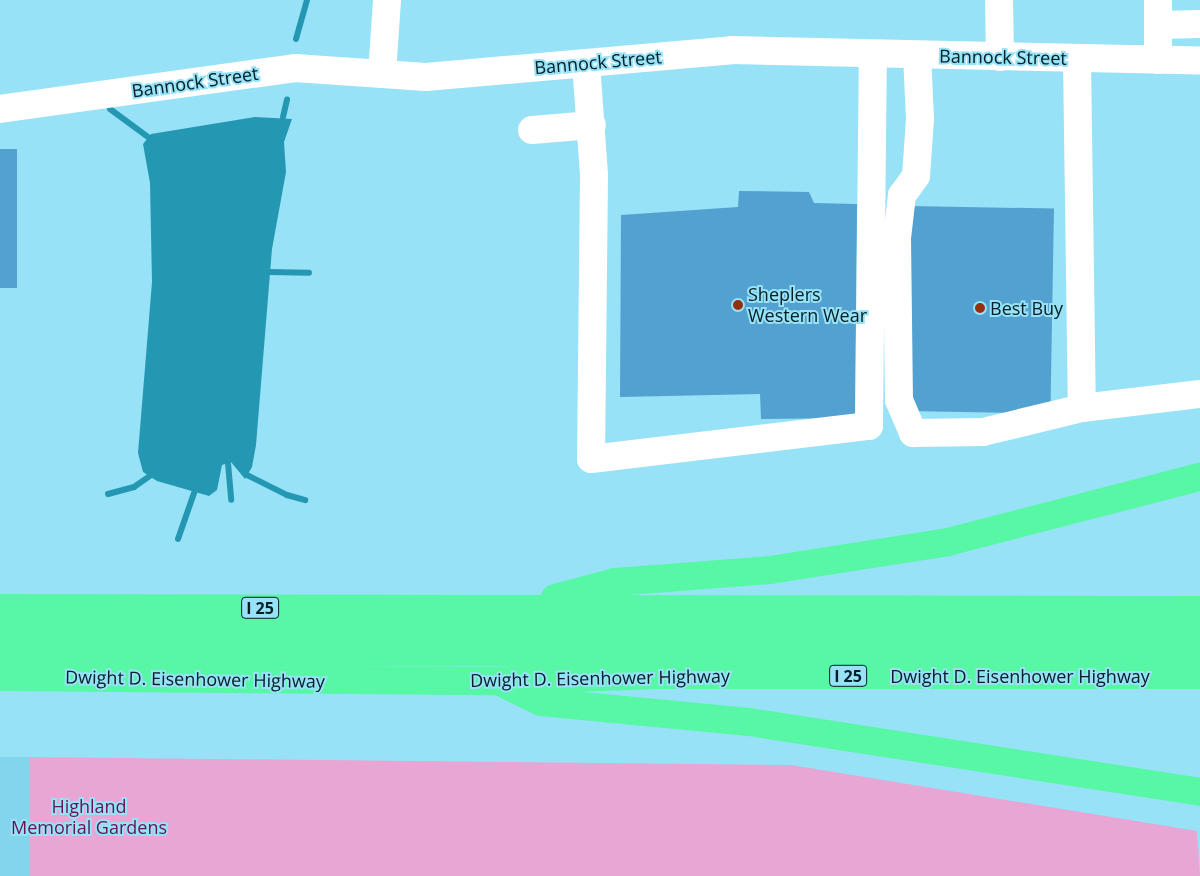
<!DOCTYPE html>
<html>
<head>
<meta charset="utf-8">
<style>
  body { margin:0 }
  #map { position:relative; width:1200px; height:876px; overflow:hidden; background:#97e2f7; font-family:"Open Sans",sans-serif }
  div>[style] { position:absolute }
  [style*='--x'] { left:calc(var(--x)*1px); top:calc(var(--y)*1px); width:calc(var(--w)*1px); rotate:calc(var(--a)*1deg) }
  .built>* { inset:0; background:#82d5ed; transform-origin:0 0 }
  .green>* { inset:0; background:#e8a6d5 }
  .water>* { inset:0; background:#2498b3 }
  .stream>* { height:6px; margin:-3px; padding:0 3px; transform-origin:3px; border-radius:3px; background:#2498b3 }
  .building>* { inset:0; background:#52a1d0; transform-origin:0 0 }
  .minor>* { height:28px; margin:-14px; padding:0 14px; transform-origin:14px; border-radius:14px; background:#fff }
  .highway>* { height:28px; margin:-14px; padding:0 14px; transform-origin:14px; border-radius:14px; background:#58f7a6 }
  .dots>* { width:14px; height:14px; translate:-50% -50%; box-sizing:border-box; border:2px solid #97e2f7; border-radius:50% }
  span { translate:-50% -50%; white-space:nowrap; text-align:center; line-height:1.15; -webkit-text-stroke:4px #97e2f7; paint-order:stroke }
  .shield-label span { padding:1px 4px; background:#97e2f7; border:1px solid; border-radius:4px; -webkit-text-stroke-width:0 }
  .shield-label { font-size:16px; color:#001e25; font-weight:700 }
  .street-label { font-size:18px; color:#001e25 }
  .poi-label { font-size:18px; color:#001e25 }
  .left { translate:0 -50%; text-align:left }
  .park-label { font-size:18px; color:#641454 }
</style>
</head>
<body>
<div id="map">
  <div class="built">
    <i style="left:0;top:757px;width:29px;height:119px"></i>
  </div>
  <div class="green">
    <i style="clip-path:polygon(29px 757px,791px 765px,1197px 831px,1200px 876px,29px 876px)"></i>
  </div>
  <div class="water">
    <i style="clip-path:polygon(255px 117px,292px 119px,284px 142px,286px 172px,272px 249px,256px 445px,252px 467px,245px 479px,231px 462px,222px 465px,217px 490px,209px 496px,157px 481px,143px 472px,138px 453px,152px 282px,150px 183px,143px 144px,151px 134px)"></i>
  </div>
  <div class="stream">
    <i style="--x:296;--y:39;--w:41;--a:-74.2"></i>
    <i style="--x:110;--y:109;--w:47;--a:36.4"></i>
    <i style="--x:283;--y:117;--w:18;--a:-77"></i>
    <i style="--x:270;--y:272;--w:39;--a:1"></i>
    <i style="--x:228;--y:463;--w:37;--a:85"></i>
    <i style="--x:247;--y:475;--w:45;--a:26.6"></i>
    <i style="--x:287;--y:495;--w:19;--a:16"></i>
    <i style="--x:108;--y:494;--w:27;--a:-15"></i>
    <i style="--x:134;--y:487;--w:19;--a:-35"></i>
    <i style="--x:178;--y:539;--w:49;--a:-70.8"></i>
  </div>
  <div class="building">
    <i style="left:0;top:149px;width:17px;height:139px"></i>
    <i style="clip-path:polygon(739px 191px,809px 192px,814px 203px,857px 204px,855px 418px,761px 419px,760px 394px,620px 397px,621px 215px,738px 207px)"></i>
    <i style="left:909px;top:206px;width:145px;height:205px;rotate:1deg"></i>
  </div>
  <div class="minor">
    <i style="--x:999;--y:0;--w:57;--a:89"></i>
    <i style="--x:1158;--y:0;--w:60;--a:90"></i>
    <i style="--x:1158;--y:25;--w:42;--a:-1.4"></i>
    <i style="--x:917;--y:55;--w:64;--a:87.3"></i>
    <i style="--x:920;--y:119;--w:57;--a:94"></i>
    <i style="--x:916;--y:176;--w:24;--a:126"></i>
    <i style="--x:902;--y:195;--w:43;--a:96.6"></i>
    <i style="--x:897;--y:238;--w:162;--a:89.3"></i>
    <i style="--x:899;--y:400;--w:36;--a:67"></i>
    <i style="--x:913;--y:433;--w:70;--a:-0.8"></i>
    <i style="--x:983;--y:432;--w:102;--a:-13.6"></i>
    <i style="--x:1082;--y:408;--w:119;--a:-6.8"></i>
    <i style="--x:1077;--y:59;--w:349;--a:89.2"></i>
    <i style="--x:586;--y:63;--w:112;--a:85.9"></i>
    <i style="--x:594;--y:175;--w:284;--a:90.6"></i>
    <i style="--x:591;--y:459;--w:280;--a:-6.8"></i>
    <i style="--x:869;--y:426;--w:372;--a:-89.4"></i>
    <i style="--x:382;--y:74;--w:74;--a:-86.1"></i>
    <i style="--x:0;--y:109;--w:298;--a:-7.9"></i>
    <i style="--x:295;--y:68;--w:131;--a:3.9"></i>
    <i style="--x:426;--y:77;--w:307;--a:-5"></i>
    <i style="--x:732;--y:50;--w:468;--a:1.3"></i>
    <i style="--x:532;--y:130;--w:60;--a:-4.8"></i>
  </div>
  <div class="highway">
    <i style="--x:555;--y:598;--w:62;--a:-14.9"></i>
    <i style="--x:615;--y:582;--w:155;--a:-4.4"></i>
    <i style="--x:770;--y:570;--w:180;--a:-8.9"></i>
    <i style="--x:948;--y:542;--w:260;--a:-14.5"></i>
    <i style="--x:0;--y:608;--w:1200;--a:0.1"></i>
    <i style="--x:0;--y:632;--w:1200;--a:0.05"></i>
    <i style="--x:0;--y:652;--w:1200;--a:0.05"></i>
    <i style="--x:0;--y:677;--w:496;--a:0.5"></i>
    <i style="--x:496;--y:681;--w:167;--a:-2.1"></i>
    <i style="--x:663;--y:675;--w:537;--a:0"></i>
    <i style="--x:500;--y:682;--w:46;--a:26"></i>
    <i style="--x:541;--y:702;--w:209;--a:5.5"></i>
    <i style="--x:749;--y:722;--w:456;--a:8.8"></i>
  </div>
  <div class="dots">
    <i style="left:738px;top:305px;background:#96300c"></i>
    <i style="left:980px;top:308px;background:#96300c"></i>
  </div>
  <div class="shield-label">
    <span style="left:260px;top:608px">I 25</span>
    <span style="left:848px;top:676px">I 25</span>
  </div>
  <div class="street-label">
    <span style="left:1003px;top:57px;rotate:1deg">Bannock Street</span>
    <span style="left:598px;top:62px;rotate:-5deg">Bannock Street</span>
    <span style="left:195px;top:82px;rotate:-8deg">Bannock Street</span>
    <span style="left:1020px;top:676px">Dwight D. Eisenhower Highway</span>
    <span style="left:600px;top:678px;rotate:-1deg">Dwight D. Eisenhower Highway</span>
    <span style="left:195px;top:679px;rotate:1deg">Dwight D. Eisenhower Highway</span>
  </div>
  <div class="poi-label">
    <span class="left" style="left:748px;top:305px">Sheplers<br>Western Wear</span>
    <span class="left" style="left:990px;top:308px">Best Buy</span>
  </div>
  <div class="park-label">
    <span style="left:89px;top:817px">Highland<br>Memorial Gardens</span>
  </div>
</div>
</body>
</html>
